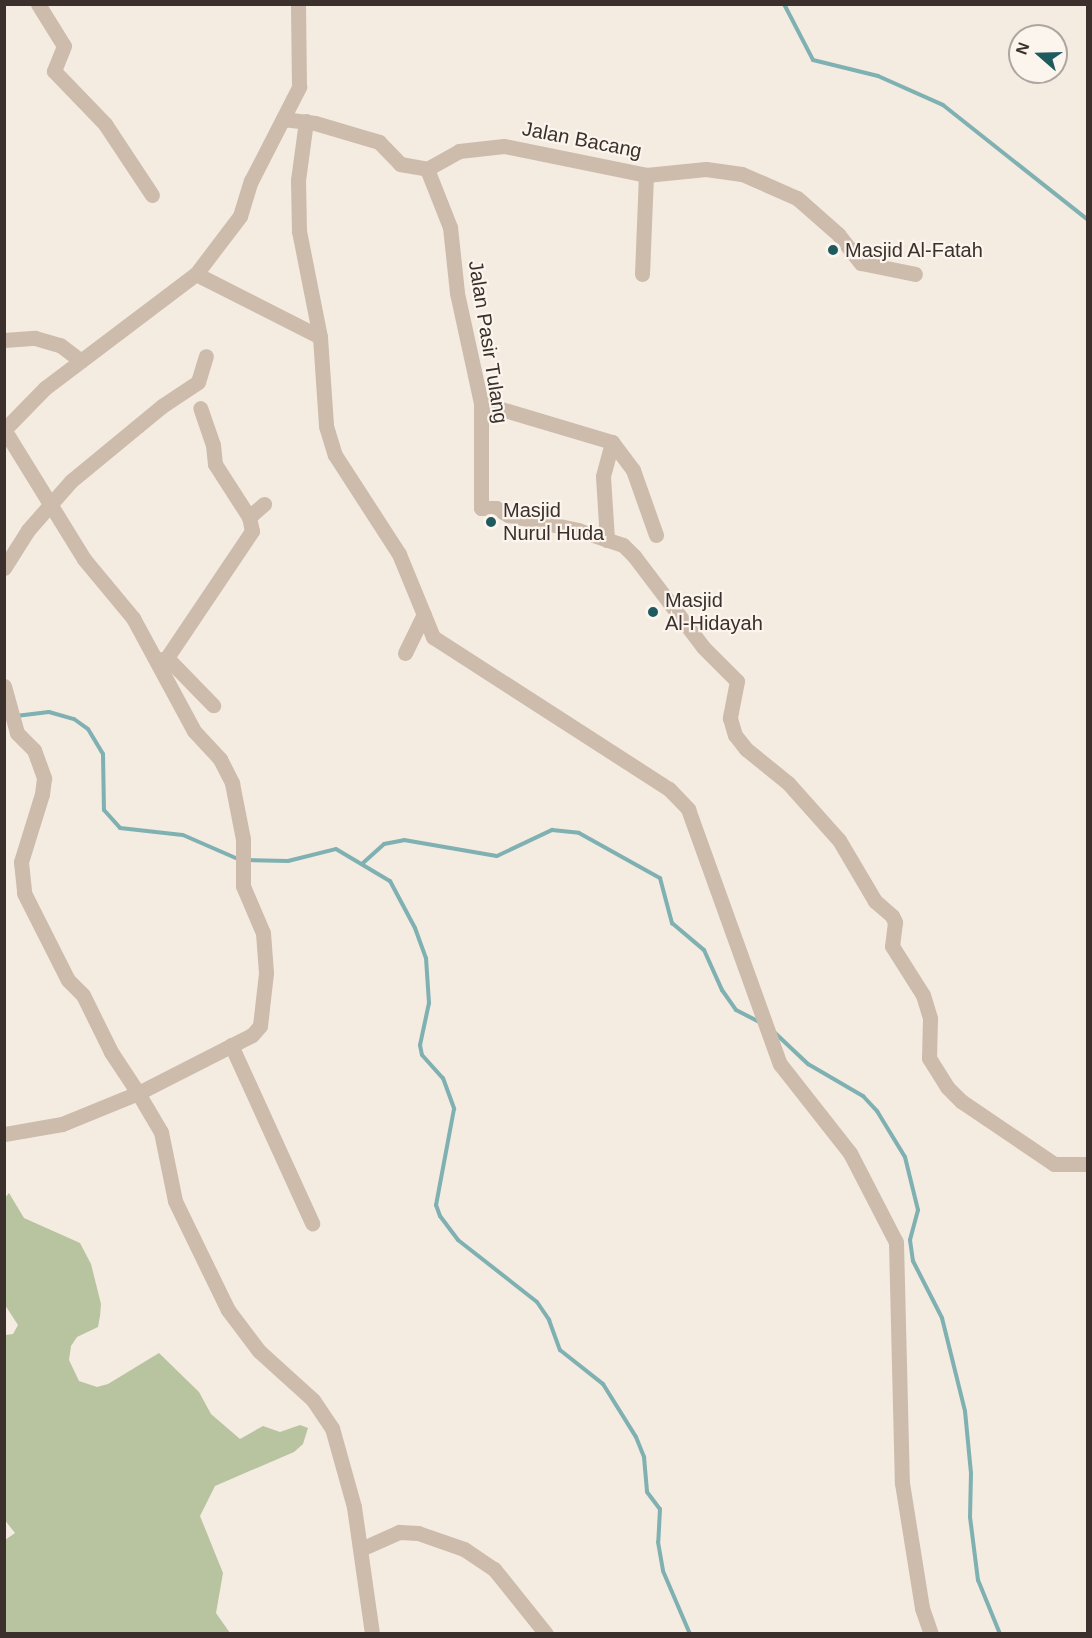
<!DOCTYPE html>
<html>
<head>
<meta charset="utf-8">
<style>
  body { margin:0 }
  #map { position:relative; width:1092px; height:1638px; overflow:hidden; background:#f4ebe1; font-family:Helvetica,sans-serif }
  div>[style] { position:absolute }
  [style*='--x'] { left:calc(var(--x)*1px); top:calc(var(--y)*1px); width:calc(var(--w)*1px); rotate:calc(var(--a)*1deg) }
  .green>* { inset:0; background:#b8c4a0 }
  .stream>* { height:4px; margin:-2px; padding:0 2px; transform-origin:2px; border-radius:2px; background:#7fb0b2 }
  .minor>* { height:15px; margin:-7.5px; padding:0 7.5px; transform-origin:7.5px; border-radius:7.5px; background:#cdbbac }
  .dots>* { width:16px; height:16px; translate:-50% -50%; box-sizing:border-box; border:3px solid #fbf5ee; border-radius:50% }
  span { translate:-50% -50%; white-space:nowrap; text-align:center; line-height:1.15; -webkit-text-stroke:4.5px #fbf5ee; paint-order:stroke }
  .street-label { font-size:20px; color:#3b302b }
  .poi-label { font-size:20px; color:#3b302b }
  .left { translate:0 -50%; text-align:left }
  .frame { position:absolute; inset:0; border:6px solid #3b302b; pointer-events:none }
  .north { position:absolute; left:1008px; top:24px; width:60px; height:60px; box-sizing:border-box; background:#fbf5ee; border:2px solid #aea6a0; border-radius:50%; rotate:290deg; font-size:16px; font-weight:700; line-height:24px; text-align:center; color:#3b302b }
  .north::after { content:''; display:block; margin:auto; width:21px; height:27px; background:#1f5a5e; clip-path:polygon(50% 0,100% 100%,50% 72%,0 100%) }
</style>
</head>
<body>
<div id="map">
  <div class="green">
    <i style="clip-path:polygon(9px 1193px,24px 1218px,80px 1243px,91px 1264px,101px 1304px,100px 1316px,98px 1327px,77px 1337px,71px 1346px,69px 1360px,79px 1381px,97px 1387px,108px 1384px,159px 1353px,199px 1392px,211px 1414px,240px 1439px,263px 1426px,280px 1432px,300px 1425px,308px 1428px,303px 1444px,294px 1452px,215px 1486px,200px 1516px,223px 1573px,216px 1613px,230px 1633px,5px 1633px,5px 1540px,15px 1533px,4px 1519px,5px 1335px,13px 1334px,18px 1325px,5px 1305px,4px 1199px)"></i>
  </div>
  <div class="stream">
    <i style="--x:784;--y:4;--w:63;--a:62.6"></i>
    <i style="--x:813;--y:60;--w:67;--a:13.8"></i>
    <i style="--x:878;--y:76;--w:71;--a:24"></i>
    <i style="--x:943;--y:105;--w:185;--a:38.4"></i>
    <i style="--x:16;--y:716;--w:33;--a:-7"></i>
    <i style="--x:49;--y:712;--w:26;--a:16"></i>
    <i style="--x:74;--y:719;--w:17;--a:36"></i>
    <i style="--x:88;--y:729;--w:29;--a:59"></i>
    <i style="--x:103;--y:754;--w:56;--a:89"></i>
    <i style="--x:104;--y:810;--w:24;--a:48"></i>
    <i style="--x:120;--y:828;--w:63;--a:6.3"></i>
    <i style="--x:183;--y:835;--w:60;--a:23.6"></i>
    <i style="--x:246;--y:860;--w:42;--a:1.4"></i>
    <i style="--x:288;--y:861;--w:49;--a:-14"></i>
    <i style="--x:336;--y:849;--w:63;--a:30.7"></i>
    <i style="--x:390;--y:881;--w:53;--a:62"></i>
    <i style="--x:415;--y:928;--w:32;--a:70"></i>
    <i style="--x:426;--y:958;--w:45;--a:86.2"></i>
    <i style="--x:429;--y:1003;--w:43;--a:102.1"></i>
    <i style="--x:420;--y:1045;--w:10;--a:79"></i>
    <i style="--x:422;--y:1055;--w:31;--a:48"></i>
    <i style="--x:443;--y:1078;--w:33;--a:70"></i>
    <i style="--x:454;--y:1109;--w:98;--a:100.6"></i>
    <i style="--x:436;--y:1205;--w:12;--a:70"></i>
    <i style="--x:440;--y:1216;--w:30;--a:53"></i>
    <i style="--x:458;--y:1240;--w:100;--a:38.1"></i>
    <i style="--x:537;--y:1302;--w:22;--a:56"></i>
    <i style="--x:549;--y:1320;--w:32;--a:70"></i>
    <i style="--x:560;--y:1350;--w:55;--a:38.3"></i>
    <i style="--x:603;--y:1384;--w:62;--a:58.1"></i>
    <i style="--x:636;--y:1437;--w:22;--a:68"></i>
    <i style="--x:644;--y:1457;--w:35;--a:85"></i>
    <i style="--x:647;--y:1492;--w:21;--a:53"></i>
    <i style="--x:660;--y:1509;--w:33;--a:93"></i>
    <i style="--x:658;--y:1542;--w:29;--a:80"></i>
    <i style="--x:663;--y:1571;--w:69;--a:66.8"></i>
    <i style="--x:363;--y:863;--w:28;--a:-42"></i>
    <i style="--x:384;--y:844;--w:20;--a:-11"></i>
    <i style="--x:404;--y:840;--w:94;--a:9.8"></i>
    <i style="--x:497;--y:856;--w:61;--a:-25.3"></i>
    <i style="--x:552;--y:830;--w:27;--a:6"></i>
    <i style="--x:579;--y:833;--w:93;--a:29.1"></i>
    <i style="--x:660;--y:878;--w:47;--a:75.1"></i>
    <i style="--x:672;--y:923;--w:42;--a:40.2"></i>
    <i style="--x:704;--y:950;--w:44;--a:65.8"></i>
    <i style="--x:722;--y:990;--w:24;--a:55"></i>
    <i style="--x:736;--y:1010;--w:25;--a:27"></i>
    <i style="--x:774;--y:1032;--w:47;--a:43.3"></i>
    <i style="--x:808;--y:1064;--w:64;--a:30.2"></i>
    <i style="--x:863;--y:1096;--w:21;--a:47"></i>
    <i style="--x:877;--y:1111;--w:54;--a:58.7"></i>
    <i style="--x:905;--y:1157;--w:55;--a:76.2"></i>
    <i style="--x:918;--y:1210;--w:31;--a:105"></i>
    <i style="--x:910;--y:1240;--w:21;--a:82"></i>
    <i style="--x:913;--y:1261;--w:64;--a:63"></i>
    <i style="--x:942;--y:1318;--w:96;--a:76.1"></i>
    <i style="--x:965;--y:1411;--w:62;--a:84.5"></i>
    <i style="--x:971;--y:1473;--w:44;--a:91.3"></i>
    <i style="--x:970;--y:1517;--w:64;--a:82.8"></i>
    <i style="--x:978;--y:1580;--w:58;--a:67.8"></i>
  </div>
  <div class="minor">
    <i style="--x:38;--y:4;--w:49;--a:58.2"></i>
    <i style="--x:64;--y:46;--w:27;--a:112"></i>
    <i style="--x:54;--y:71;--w:74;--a:46.1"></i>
    <i style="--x:105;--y:124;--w:85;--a:56.5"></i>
    <i style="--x:283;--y:119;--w:32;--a:7"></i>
    <i style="--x:315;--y:123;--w:67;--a:16.5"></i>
    <i style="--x:379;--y:142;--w:30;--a:46"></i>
    <i style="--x:400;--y:164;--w:27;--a:10"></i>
    <i style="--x:427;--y:169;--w:62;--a:68.4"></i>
    <i style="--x:450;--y:227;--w:66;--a:83.9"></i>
    <i style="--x:457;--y:293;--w:113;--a:77.7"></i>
    <i style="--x:481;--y:403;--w:105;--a:90"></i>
    <i style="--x:481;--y:508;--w:15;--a:0"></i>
    <i style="--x:496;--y:508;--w:14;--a:30"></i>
    <i style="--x:508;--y:515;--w:72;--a:12.1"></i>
    <i style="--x:578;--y:530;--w:47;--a:18.4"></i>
    <i style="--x:623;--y:545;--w:16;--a:45"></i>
    <i style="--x:634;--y:556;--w:114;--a:52.8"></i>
    <i style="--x:703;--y:647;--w:48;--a:45"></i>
    <i style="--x:737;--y:681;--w:38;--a:101"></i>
    <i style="--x:730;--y:718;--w:18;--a:74"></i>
    <i style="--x:735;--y:735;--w:18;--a:52"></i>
    <i style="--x:746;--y:749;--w:54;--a:39"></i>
    <i style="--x:788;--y:783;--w:76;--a:48.2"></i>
    <i style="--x:839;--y:840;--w:71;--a:59.5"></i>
    <i style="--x:875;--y:901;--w:23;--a:41"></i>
    <i style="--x:892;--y:916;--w:7;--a:63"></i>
    <i style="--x:895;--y:922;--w:24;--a:97"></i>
    <i style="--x:892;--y:946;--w:58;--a:57.7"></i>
    <i style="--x:923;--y:995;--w:24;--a:73"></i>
    <i style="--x:930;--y:1018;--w:40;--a:91.4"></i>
    <i style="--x:929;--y:1058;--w:34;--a:58"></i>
    <i style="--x:947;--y:1087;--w:20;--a:45"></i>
    <i style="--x:961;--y:1101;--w:112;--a:34.1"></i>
    <i style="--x:1054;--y:1164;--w:34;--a:0"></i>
    <i style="--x:306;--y:121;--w:60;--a:97.7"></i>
    <i style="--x:298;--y:180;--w:51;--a:88.9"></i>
    <i style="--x:299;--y:231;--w:108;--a:78.8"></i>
    <i style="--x:320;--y:337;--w:89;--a:86.1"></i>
    <i style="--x:326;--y:426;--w:30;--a:73"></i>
    <i style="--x:335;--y:455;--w:118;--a:57.1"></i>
    <i style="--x:399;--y:554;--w:90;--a:67.7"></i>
    <i style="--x:433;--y:637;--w:281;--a:32.8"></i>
    <i style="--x:669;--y:789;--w:28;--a:46"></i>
    <i style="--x:688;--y:809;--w:271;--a:70.2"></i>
    <i style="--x:780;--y:1064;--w:113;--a:51.8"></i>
    <i style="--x:850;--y:1153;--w:100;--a:62.7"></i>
    <i style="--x:896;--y:1242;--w:241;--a:88.6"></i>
    <i style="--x:902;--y:1483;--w:127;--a:80.9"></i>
    <i style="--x:922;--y:1608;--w:28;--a:71"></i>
    <i style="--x:427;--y:169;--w:37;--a:-29"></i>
    <i style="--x:459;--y:151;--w:45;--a:-6.3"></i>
    <i style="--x:504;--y:146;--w:145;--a:11.5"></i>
    <i style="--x:646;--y:175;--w:60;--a:-5.7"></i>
    <i style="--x:706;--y:169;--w:36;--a:8"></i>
    <i style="--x:742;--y:174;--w:60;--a:23.6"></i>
    <i style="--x:797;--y:198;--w:55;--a:41.3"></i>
    <i style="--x:838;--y:234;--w:37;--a:52"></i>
    <i style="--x:861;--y:263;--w:55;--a:11.5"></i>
    <i style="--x:196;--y:274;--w:139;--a:26.9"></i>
    <i style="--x:642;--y:274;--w:99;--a:-87.7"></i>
    <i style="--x:4;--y:340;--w:31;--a:-4"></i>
    <i style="--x:35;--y:338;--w:26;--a:16"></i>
    <i style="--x:60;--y:345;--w:26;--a:37"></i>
    <i style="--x:481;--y:403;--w:137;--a:16.6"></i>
    <i style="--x:612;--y:442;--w:35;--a:53"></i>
    <i style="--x:633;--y:470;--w:69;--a:70.5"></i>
    <i style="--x:4;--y:430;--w:59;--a:-45.7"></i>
    <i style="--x:45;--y:388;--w:189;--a:-37.1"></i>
    <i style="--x:196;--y:274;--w:73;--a:-52.8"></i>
    <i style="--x:240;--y:216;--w:37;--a:-73"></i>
    <i style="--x:251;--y:181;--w:106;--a:-62.9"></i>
    <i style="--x:299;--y:87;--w:83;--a:-90.7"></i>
    <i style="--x:5;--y:431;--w:150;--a:58.3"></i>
    <i style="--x:84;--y:559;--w:77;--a:50.3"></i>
    <i style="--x:133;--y:618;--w:128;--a:61.6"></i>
    <i style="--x:194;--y:731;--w:38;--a:47"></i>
    <i style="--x:220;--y:759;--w:27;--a:63"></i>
    <i style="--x:232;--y:783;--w:57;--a:78.9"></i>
    <i style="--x:243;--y:839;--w:47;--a:90"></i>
    <i style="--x:243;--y:886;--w:51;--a:66.9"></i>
    <i style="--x:263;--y:933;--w:40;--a:85.7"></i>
    <i style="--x:266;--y:973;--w:53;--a:96.5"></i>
    <i style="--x:260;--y:1026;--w:12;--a:132"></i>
    <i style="--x:252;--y:1035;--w:128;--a:153"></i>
    <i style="--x:138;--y:1093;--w:45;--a:59.5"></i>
    <i style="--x:161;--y:1132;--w:70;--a:78.5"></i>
    <i style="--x:175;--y:1201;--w:121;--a:64.1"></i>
    <i style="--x:228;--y:1310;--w:51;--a:52.9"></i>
    <i style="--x:259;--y:1351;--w:73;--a:42.2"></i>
    <i style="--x:313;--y:1400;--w:34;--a:56"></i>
    <i style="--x:332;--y:1428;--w:82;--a:74.4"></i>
    <i style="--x:354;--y:1507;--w:128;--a:81.9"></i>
    <i style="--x:249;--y:517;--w:20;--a:-41"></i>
    <i style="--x:607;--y:540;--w:64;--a:-93.6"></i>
    <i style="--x:603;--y:476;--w:35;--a:-75"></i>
    <i style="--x:4;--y:568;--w:45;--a:-57.7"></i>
    <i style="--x:28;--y:530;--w:65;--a:-48.7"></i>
    <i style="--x:71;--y:481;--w:118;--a:-39.5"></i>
    <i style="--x:162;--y:406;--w:43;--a:-33.7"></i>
    <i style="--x:198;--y:382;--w:27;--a:-73"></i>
    <i style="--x:405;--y:653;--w:43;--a:-64"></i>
    <i style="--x:158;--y:659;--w:12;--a:9"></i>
    <i style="--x:170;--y:661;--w:62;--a:45.7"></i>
    <i style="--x:166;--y:659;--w:154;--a:-56.1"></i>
    <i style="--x:252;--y:531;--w:14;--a:-102"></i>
    <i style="--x:249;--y:517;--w:63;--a:-122.7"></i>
    <i style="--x:215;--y:464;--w:19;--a:-96"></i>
    <i style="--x:213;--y:445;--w:39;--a:-109"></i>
    <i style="--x:4;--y:686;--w:49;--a:74.5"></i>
    <i style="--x:17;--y:733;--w:24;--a:45"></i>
    <i style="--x:34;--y:750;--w:30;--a:70"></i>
    <i style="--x:44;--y:778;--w:16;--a:97"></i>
    <i style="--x:42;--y:794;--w:71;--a:107.2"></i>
    <i style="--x:21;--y:862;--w:31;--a:84"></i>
    <i style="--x:24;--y:893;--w:97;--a:63.2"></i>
    <i style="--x:68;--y:980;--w:21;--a:45"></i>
    <i style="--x:83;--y:995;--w:64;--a:63.8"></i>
    <i style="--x:111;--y:1052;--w:49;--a:56.6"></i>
    <i style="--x:138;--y:1093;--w:82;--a:157.8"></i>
    <i style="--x:62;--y:1124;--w:59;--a:170.2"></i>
    <i style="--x:231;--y:1045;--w:196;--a:65.5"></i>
    <i style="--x:361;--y:1549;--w:42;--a:-24.1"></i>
    <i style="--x:399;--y:1532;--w:19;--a:3"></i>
    <i style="--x:418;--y:1533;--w:49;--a:19.2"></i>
    <i style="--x:464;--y:1549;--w:36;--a:34"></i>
    <i style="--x:494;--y:1569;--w:83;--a:51.3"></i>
  </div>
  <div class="dots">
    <i style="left:833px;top:250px;background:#1f5a5e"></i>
    <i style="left:491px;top:522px;background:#1f5a5e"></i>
    <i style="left:653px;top:612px;background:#1f5a5e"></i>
  </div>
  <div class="street-label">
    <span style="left:582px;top:140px;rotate:11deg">Jalan Bacang</span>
    <span style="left:488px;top:342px;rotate:81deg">Jalan Pasir Tulang</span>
  </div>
  <div class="poi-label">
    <span class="left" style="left:845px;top:250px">Masjid Al-Fatah</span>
    <span class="left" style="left:503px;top:522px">Masjid<br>Nurul Huda</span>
    <span class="left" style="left:665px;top:612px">Masjid<br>Al-Hidayah</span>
  </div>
  <div class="frame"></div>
  <div class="north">N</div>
</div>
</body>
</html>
